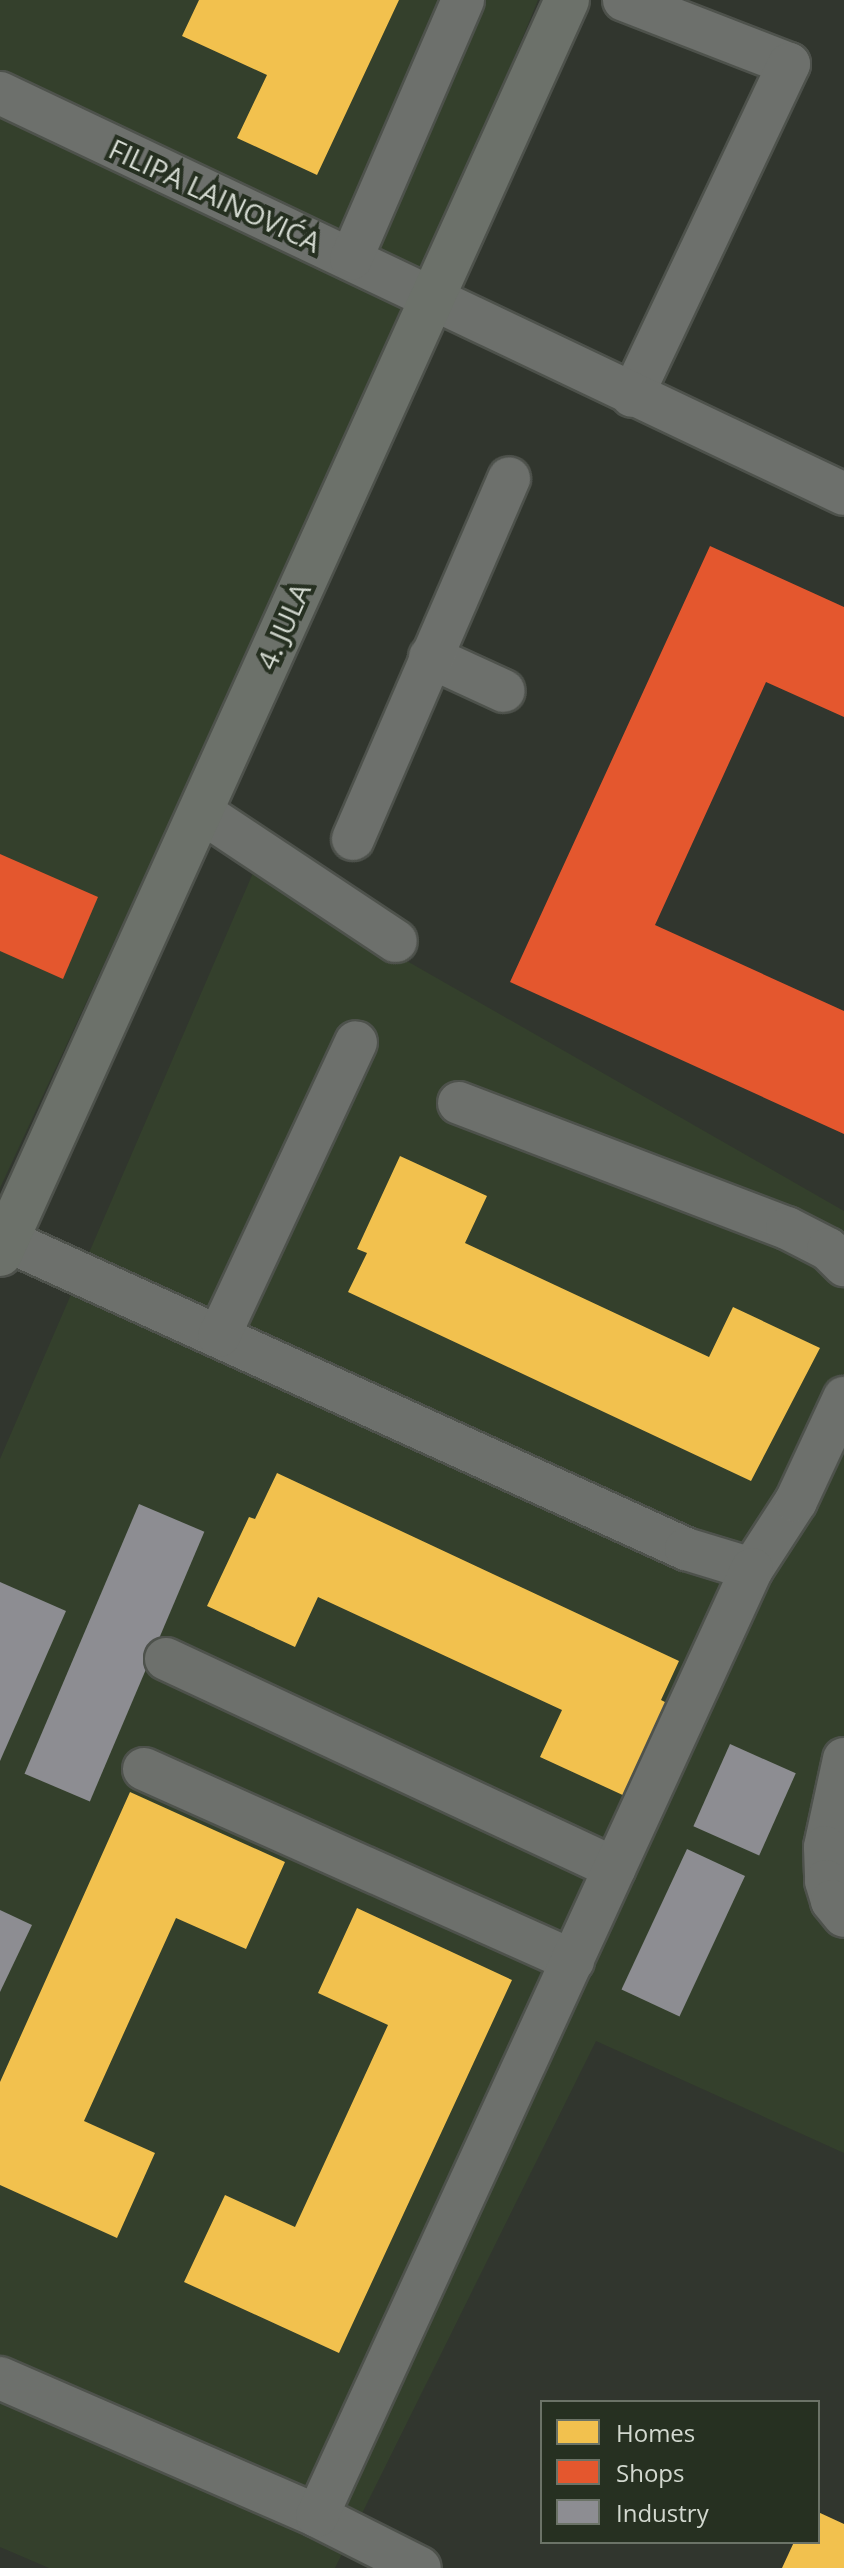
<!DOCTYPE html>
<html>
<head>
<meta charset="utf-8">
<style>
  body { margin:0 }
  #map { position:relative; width:844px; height:2568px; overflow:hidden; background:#31362e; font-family:"Open Sans",sans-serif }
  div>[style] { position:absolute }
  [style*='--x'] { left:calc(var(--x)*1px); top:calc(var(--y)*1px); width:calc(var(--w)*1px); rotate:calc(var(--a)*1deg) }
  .built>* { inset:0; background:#34402c }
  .homes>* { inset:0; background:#f2c14e }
  .shops>* { inset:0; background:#e4572e }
  .industry>* { inset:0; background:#8d8d92; transform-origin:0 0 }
  .roads { filter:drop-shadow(2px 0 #4e524c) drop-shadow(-2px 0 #4e524c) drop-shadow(0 2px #4e524c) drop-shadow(0 -2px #4e524c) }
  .minor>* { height:42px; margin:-21px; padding:0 21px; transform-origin:21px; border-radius:21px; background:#6d706c }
  .major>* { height:44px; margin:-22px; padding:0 22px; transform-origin:22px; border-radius:22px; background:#6c716a }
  span { translate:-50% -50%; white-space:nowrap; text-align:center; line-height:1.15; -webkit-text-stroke:8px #263021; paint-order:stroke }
  .street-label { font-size:28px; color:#d2d8cf }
  .legend { position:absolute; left:540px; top:2400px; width:280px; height:144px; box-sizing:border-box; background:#263021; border:2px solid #6b7367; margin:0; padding:10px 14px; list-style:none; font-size:24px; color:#d2d8cf }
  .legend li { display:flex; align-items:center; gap:16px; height:40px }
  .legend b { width:40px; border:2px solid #6b7367 }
</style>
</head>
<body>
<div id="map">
  <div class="built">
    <i style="clip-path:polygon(0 0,538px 0,434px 253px,0 1188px)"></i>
    <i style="clip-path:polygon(253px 873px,844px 1211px,844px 2153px,596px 2041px,335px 2568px,49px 2568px,0 2547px,0 1459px)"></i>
  </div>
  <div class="homes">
    <i style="clip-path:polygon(199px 0,399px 0,317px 175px,237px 138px,267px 75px,182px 36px)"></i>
    <i style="clip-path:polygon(400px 1156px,487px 1196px,465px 1243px,709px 1357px,733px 1307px,820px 1348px,751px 1481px,348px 1292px,367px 1253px,357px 1249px)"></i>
    <i style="clip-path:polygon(277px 1473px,679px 1661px,661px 1700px,671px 1705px,627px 1797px,540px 1757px,562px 1710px,318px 1597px,295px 1647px,207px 1606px,249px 1517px,255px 1519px)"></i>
    <i style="clip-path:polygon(130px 1792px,285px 1862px,246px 1949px,176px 1918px,84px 2121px,155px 2153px,117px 2238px,0 2185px,0 2082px)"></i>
    <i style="clip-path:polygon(357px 1908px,512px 1980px,339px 2353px,184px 2282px,225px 2195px,295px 2227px,388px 2025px,318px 1993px)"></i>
    <i style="clip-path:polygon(818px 2512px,844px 2524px,844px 2568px,782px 2568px,794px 2542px,818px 2542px)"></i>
  </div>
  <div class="shops">
    <i style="clip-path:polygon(710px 546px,844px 607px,844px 717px,766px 682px,655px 925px,844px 1011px,844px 1134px,510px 982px)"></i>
    <i style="clip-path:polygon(0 854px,98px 897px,63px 979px,0 951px)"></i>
  </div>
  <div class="industry">
    <i style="left:139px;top:1504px;width:71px;height:293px;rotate:23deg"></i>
    <i style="clip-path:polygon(0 1582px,66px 1611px,0 1761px)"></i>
    <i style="left:730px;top:1744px;width:72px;height:90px;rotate:24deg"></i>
    <i style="left:687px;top:1849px;width:64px;height:155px;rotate:25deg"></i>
    <i style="clip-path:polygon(0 1910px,32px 1925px,0 1992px)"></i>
  </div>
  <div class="roads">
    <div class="minor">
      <i style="--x:624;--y:0;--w:177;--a:21.2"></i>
      <i style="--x:789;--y:64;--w:367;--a:115.3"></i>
      <i style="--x:0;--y:93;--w:934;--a:25.41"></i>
      <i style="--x:351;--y:259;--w:282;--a:-66.6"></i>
      <i style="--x:430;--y:657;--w:81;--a:24.7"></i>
      <i style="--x:200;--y:811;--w:235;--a:33.6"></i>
      <i style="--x:353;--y:839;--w:393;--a:-66.6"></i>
      <i style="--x:459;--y:1103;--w:351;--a:20.9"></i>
      <i style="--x:787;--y:1228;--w:46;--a:27.1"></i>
      <i style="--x:828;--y:1249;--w:23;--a:45"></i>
      <i style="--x:6;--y:1240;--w:747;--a:24.44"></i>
      <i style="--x:686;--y:1549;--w:69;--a:16.9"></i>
      <i style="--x:752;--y:1569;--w:81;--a:-57.1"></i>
      <i style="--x:796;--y:1501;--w:114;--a:-65"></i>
      <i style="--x:219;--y:1336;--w:324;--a:-65"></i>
      <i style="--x:166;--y:1659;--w:495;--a:25"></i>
      <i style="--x:844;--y:1759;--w:90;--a:102.2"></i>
      <i style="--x:825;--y:1847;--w:34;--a:88"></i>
      <i style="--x:826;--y:1881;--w:21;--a:73"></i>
      <i style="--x:832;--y:1901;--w:19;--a:51"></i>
      <i style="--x:144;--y:1769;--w:470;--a:24.1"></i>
      <i style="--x:0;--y:2378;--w:346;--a:23.5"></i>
      <i style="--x:317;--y:2516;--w:115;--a:26.8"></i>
      <i style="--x:317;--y:2516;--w:1042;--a:-65.33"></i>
    </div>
    <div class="major">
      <i style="--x:0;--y:1254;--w:1376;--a:-65.67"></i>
    </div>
  </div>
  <div class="street-label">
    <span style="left:215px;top:195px;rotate:25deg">FILIPA LAINOVIĆA</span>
    <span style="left:283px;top:626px;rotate:-66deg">4. JULA</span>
  </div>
  <ul class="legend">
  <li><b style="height:22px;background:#f2c14e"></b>Homes</li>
  <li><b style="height:22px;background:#e4572e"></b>Shops</li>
  <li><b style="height:22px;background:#8d8d92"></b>Industry</li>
  </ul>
</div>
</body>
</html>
